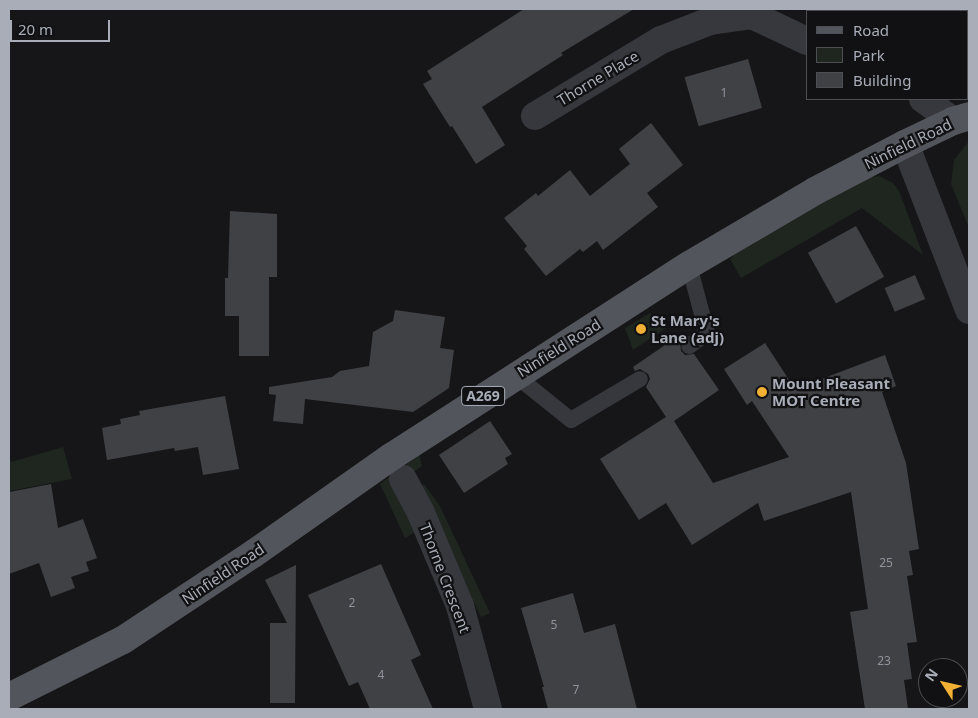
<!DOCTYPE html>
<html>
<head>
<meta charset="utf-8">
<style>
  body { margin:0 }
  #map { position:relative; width:978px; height:718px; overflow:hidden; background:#161618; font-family:"Noto Sans",sans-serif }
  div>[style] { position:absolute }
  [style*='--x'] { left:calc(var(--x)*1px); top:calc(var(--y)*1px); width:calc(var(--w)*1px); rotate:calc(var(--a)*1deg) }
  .green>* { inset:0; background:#1e261f }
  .building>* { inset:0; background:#404145; transform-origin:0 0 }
  .service>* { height:16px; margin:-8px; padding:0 8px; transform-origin:8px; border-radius:8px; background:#37383d }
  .minor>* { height:28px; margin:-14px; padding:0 14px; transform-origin:14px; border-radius:14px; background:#37383d }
  .primary>* { height:28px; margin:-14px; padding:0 14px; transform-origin:14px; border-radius:14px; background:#53555c }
  .dots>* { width:14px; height:14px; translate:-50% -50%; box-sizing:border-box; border:2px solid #111113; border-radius:50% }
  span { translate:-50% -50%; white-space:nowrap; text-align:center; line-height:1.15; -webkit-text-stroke:4.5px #111113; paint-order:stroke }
  .number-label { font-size:12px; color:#8e929b }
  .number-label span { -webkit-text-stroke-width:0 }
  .shield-label span { padding:1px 4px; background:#111113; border:1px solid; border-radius:4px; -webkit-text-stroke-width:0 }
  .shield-label { font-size:14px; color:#a8adb8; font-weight:700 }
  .street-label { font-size:15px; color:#a8adb8 }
  .poi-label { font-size:15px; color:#a8adb8; font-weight:700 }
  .left { translate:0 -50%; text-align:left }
  .frame { position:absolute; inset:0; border:10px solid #a8adb8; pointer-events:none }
  .legend { position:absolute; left:806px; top:10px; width:162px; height:90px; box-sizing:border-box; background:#111113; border:1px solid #4d4f55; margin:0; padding:6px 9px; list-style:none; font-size:15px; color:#a8adb8 }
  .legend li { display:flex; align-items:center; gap:10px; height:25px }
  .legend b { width:25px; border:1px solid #4d4f55 }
  .north { position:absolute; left:918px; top:658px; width:50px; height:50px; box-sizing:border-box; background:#111113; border:1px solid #4d4f55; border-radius:50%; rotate:305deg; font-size:14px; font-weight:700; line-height:20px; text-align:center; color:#a8adb8 }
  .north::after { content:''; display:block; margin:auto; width:18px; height:22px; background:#f2b134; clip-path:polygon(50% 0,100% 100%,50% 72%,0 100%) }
  .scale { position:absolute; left:10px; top:20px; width:100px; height:22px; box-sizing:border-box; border:2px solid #a8adb8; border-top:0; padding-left:6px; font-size:15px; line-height:18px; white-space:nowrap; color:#a8adb8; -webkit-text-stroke:4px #111113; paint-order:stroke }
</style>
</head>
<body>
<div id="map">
  <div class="green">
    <i style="clip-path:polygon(969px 141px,969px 228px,951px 184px,954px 160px)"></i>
    <i style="clip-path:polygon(879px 176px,893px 183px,899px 191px,923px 255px,862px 208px,741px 278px,730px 259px,739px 250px,864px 179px)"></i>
    <i style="clip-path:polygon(650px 313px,666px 328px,633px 350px,625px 328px)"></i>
    <i style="clip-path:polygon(63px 447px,72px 479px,9px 491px,9px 456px,11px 462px)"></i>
    <i style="clip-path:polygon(419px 455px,422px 466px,403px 479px,415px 532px,405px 538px,380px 484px)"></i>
    <i style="clip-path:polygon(424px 484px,440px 506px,490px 613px,481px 617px,419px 489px)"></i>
  </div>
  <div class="building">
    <i style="clip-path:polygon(524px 9px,634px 9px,561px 53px,563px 55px,482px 107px,505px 145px,476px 164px,452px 126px,450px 127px,423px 84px,432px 79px,427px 71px)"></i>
    <i style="left:748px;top:59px;width:51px;height:66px;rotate:74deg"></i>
    <i style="clip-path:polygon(651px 123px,683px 165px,647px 193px,658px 207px,603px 250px,597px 241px,583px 252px,580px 249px,546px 276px,524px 249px,527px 246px,504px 218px,536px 193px,538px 196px,570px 170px,590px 196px,630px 164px,619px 149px)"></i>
    <i style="clip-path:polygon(230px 211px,277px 214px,277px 277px,269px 277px,269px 356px,239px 356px,239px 316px,225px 316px,225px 278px,228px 278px)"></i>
    <i style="left:856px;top:226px;width:58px;height:55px;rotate:61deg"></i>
    <i style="left:915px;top:275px;width:26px;height:33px;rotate:67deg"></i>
    <i style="clip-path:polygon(395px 310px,445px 317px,440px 348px,454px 350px,449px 388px,413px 412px,305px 399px,303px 424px,273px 421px,276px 395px,269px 394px,269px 387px,332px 377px,340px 371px,369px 366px,373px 332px,393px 321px)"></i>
    <i style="clip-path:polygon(681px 334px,684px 338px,680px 342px,681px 351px,685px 355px,694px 354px,719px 390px,674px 421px,713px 483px,789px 457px,752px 401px,747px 405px,724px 369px,765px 343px,795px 389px,885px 355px,896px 386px,882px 392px,906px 463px,919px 549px,909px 551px,913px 575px,907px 576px,917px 642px,907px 643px,912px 679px,904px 680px,908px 709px,865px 709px,850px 612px,868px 609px,851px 492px,764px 521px,758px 503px,692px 545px,666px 503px,639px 520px,600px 459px,666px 417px,646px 387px,650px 379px,648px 374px,640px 369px,635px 371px,633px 367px)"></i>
    <i style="clip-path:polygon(225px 396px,239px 469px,203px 475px,198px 447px,175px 451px,174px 448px,107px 460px,102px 428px,121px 424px,120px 419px,140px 415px,139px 411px)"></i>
    <i style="clip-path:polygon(490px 421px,512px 454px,505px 458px,508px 464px,464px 493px,439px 455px)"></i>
    <i style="clip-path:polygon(51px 484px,58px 528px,83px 519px,97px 558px,86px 562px,89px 571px,71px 577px,75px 588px,51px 597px,39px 563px,9px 574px,9px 492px)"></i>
    <i style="clip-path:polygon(381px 564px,421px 655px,411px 660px,433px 709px,370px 709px,358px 682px,349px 686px,308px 595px)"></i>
    <i style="clip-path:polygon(296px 565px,295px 703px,270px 703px,270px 623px,287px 623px,265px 580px)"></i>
    <i style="clip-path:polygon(573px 593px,584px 633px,615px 624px,637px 709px,548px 709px,542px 687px,544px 687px,521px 608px)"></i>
  </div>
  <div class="service">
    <i style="--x:689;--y:265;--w:70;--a:75.2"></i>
    <i style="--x:707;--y:333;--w:22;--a:144"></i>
    <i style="--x:515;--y:375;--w:72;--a:38.8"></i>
    <i style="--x:571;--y:420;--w:80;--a:-30.7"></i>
  </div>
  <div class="minor">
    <i style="--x:923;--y:99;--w:37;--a:36"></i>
    <i style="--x:535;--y:116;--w:147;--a:-31.1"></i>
    <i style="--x:661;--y:40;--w:53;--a:-21.2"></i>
    <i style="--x:710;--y:21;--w:42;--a:-8.1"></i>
    <i style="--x:752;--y:15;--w:61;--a:25.3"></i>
    <i style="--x:905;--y:144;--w:178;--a:68.9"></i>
    <i style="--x:403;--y:479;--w:38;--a:62"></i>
    <i style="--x:421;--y:513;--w:101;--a:67.2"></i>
    <i style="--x:460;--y:606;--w:107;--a:74.8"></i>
  </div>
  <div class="primary">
    <i style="--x:9;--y:697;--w:127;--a:-26.6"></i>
    <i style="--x:123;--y:640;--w:156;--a:-33.5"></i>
    <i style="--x:253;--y:554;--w:169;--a:-35.1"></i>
    <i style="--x:391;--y:457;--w:354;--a:-32.8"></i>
    <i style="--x:689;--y:265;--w:146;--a:-30.4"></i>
    <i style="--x:815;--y:191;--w:102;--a:-27.6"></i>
    <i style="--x:905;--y:144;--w:53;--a:-25.6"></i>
    <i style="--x:953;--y:121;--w:17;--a:-17"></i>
  </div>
  <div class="dots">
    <i style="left:641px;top:329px;background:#f2b134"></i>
    <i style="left:762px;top:392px;background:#f2b134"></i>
  </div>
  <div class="number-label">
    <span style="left:724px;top:93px">1</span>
    <span style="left:886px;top:563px">25</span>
    <span style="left:352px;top:603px">2</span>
    <span style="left:554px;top:625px">5</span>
    <span style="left:884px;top:661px">23</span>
    <span style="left:381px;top:675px">4</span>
    <span style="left:576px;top:690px">7</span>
  </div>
  <div class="shield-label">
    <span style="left:483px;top:396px">A269</span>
  </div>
  <div class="street-label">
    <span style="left:598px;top:78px;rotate:-31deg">Thorne Place</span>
    <span style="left:908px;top:144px;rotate:-26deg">Ninfield Road</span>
    <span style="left:559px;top:348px;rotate:-32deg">Ninfield Road</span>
    <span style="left:223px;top:574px;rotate:-34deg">Ninfield Road</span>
    <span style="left:445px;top:578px;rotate:69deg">Thorne Crescent</span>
  </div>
  <div class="poi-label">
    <span class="left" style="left:651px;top:329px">St Mary's<br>Lane (adj)</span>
    <span class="left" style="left:772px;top:392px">Mount Pleasant<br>MOT Centre</span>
  </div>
  <div class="frame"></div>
  <ul class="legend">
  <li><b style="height:6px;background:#53555c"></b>Road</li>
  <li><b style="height:14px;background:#1e261f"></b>Park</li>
  <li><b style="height:14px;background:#404145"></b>Building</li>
  </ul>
  <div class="north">N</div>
  <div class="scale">20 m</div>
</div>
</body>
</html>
